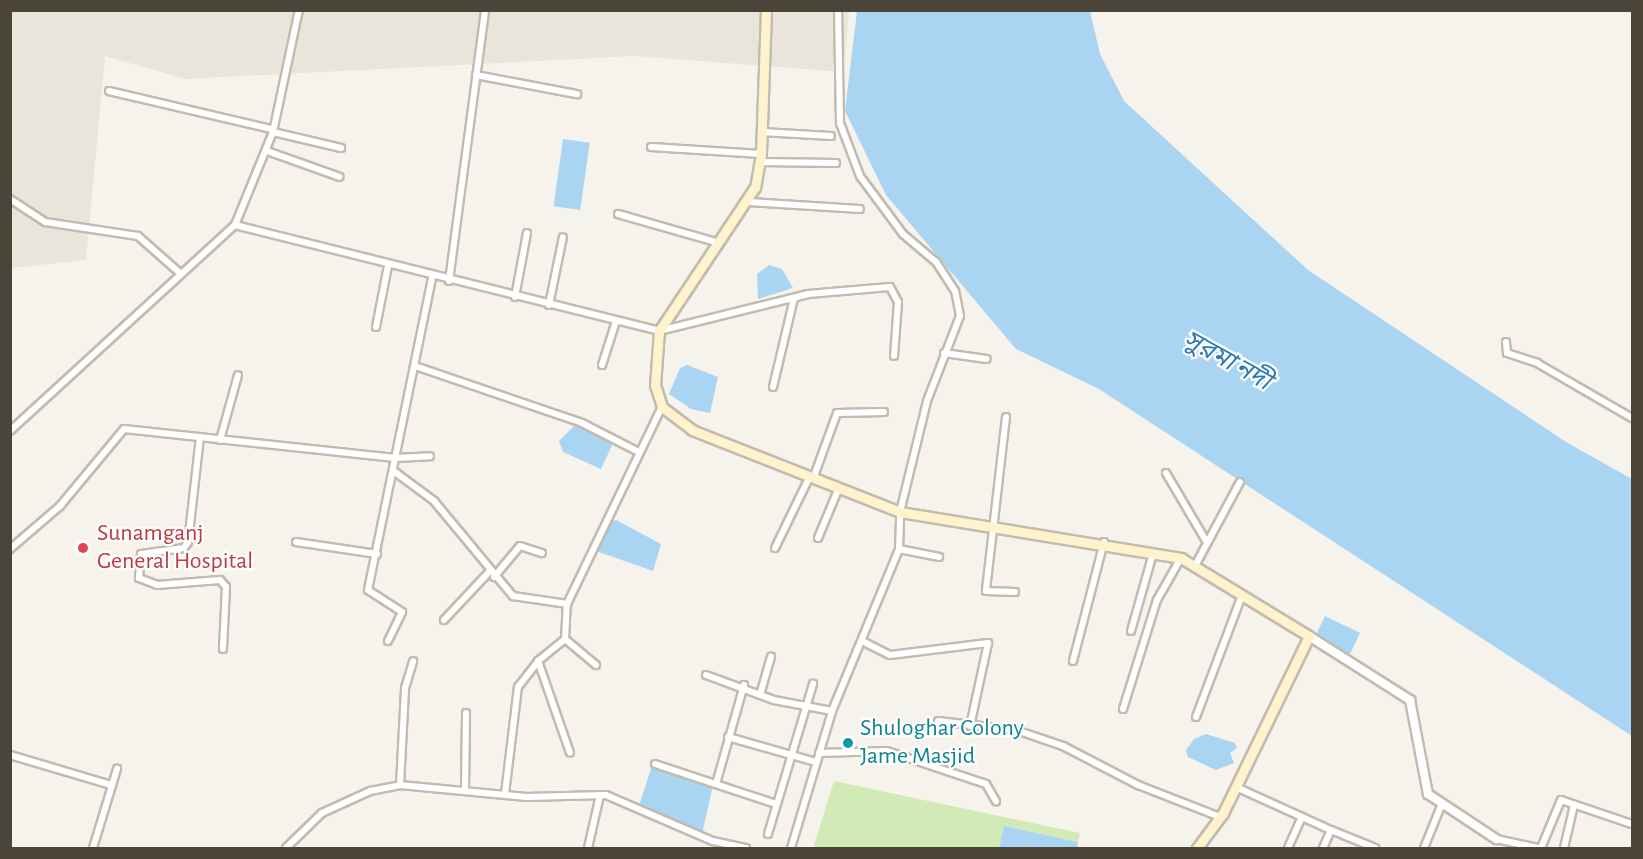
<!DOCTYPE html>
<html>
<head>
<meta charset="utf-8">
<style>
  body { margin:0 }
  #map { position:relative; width:1643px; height:859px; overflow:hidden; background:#f6f3ec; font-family:"Alegreya Sans","Noto Sans Bengali",sans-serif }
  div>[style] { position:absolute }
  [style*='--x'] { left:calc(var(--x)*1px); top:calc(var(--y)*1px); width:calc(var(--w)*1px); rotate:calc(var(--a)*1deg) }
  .residential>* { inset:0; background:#eae5da }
  .green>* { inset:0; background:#d2eab5 }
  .water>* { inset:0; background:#a9d4f2; transform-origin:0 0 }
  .roads { filter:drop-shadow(2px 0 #c2bbae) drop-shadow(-2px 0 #c2bbae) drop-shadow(0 2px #c2bbae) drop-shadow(0 -2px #c2bbae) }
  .minor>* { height:6px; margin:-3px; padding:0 3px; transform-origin:3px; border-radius:3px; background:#fff }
  .tertiary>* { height:8px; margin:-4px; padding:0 4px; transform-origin:4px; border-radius:4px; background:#fff }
  .secondary>* { height:9px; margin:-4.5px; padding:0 4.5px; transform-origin:4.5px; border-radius:4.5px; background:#fff3cd }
  .dots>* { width:16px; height:16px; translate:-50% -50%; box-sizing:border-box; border:3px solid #fff; border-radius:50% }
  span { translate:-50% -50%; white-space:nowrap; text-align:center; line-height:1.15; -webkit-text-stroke:4.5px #fff; paint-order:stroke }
  .health-label { font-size:24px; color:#be3a42 }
  .left { translate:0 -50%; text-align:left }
  .culture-label { font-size:24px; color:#0d838f }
  .water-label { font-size:26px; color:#2e7ab2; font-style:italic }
  .frame { position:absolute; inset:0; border:12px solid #4b4439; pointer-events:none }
</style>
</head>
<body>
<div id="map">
  <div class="residential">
    <i style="clip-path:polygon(10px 11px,849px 11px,844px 72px,635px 56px,185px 79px,105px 56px,86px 260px,11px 268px)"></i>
  </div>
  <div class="green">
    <i style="clip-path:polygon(834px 781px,1080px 833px,1078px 842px,1004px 826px,999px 848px,801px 848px,813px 848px)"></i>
  </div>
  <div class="water">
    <i style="clip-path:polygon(857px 11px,1090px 11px,1100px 54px,1124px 101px,1308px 270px,1566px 442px,1632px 479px,1632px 736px,1099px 389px,1016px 349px,886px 195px,845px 111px)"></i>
    <i style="left:563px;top:139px;width:27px;height:68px;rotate:8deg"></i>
    <i style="clip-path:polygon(769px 265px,782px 269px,793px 288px,758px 299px,757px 274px)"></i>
    <i style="clip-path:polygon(687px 365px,718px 377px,710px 413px,691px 409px,669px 394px,680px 368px)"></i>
    <i style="clip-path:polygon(575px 425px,614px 441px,601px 469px,563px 452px,559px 441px)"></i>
    <i style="clip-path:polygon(616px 520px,661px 544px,653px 571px,599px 552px,593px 541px,599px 526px)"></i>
    <i style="left:1325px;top:616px;width:39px;height:23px;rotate:26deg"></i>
    <i style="clip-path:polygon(1206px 734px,1235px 743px,1237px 748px,1230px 753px,1234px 763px,1216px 770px,1188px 757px,1186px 750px,1194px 739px)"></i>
    <i style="clip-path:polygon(652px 765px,713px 785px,702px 834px,639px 806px)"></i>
    <i style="clip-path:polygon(1004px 826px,1078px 842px,1077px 848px,999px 848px)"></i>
  </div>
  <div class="roads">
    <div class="minor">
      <i style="--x:476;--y:75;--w:103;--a:10.7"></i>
      <i style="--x:109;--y:91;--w:166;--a:13.2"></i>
      <i style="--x:273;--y:132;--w:70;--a:13.2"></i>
      <i style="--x:762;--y:132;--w:69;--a:3.3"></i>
      <i style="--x:651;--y:147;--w:110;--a:3.6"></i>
      <i style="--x:267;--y:151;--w:77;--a:19.6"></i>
      <i style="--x:760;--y:162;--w:76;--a:0.8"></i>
      <i style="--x:10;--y:199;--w:42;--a:33.3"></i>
      <i style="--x:45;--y:222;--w:94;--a:8.6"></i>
      <i style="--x:138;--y:236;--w:57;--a:41.5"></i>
      <i style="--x:749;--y:202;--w:111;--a:3.6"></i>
      <i style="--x:618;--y:214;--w:105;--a:16"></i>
      <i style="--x:235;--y:225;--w:437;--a:14"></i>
      <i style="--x:659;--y:331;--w:154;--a:-13.9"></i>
      <i style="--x:808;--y:294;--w:82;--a:-4.9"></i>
      <i style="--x:890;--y:287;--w:17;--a:62"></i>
      <i style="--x:898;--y:302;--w:54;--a:94.2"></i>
      <i style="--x:449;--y:281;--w:273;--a:-82.4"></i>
      <i style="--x:515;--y:297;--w:65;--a:-79.4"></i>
      <i style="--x:549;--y:305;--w:69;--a:-78.4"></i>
      <i style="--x:376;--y:327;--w:62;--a:-78.9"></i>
      <i style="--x:1506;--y:342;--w:11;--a:85"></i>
      <i style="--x:1507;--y:353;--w:32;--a:18"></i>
      <i style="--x:1537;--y:363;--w:110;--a:30.1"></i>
      <i style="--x:944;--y:353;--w:43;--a:7.9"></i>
      <i style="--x:602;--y:365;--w:46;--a:-72.3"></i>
      <i style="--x:415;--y:366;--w:176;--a:18.8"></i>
      <i style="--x:582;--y:423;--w:64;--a:27"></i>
      <i style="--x:773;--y:387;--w:91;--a:-76.7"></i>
      <i style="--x:1006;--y:417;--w:175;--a:96.6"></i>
      <i style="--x:986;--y:591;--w:29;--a:2"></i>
      <i style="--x:10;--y:431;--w:305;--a:-42.5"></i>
      <i style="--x:235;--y:225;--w:100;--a:-67.8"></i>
      <i style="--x:273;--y:132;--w:125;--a:-78"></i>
      <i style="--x:200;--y:437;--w:106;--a:96.5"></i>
      <i style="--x:188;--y:542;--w:7;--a:124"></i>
      <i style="--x:184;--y:548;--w:43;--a:172.1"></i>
      <i style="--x:141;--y:554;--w:24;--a:95"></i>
      <i style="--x:139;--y:578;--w:19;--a:21"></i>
      <i style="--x:157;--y:585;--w:63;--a:-4.5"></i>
      <i style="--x:220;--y:580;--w:9;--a:49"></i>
      <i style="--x:226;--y:587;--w:62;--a:92.8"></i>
      <i style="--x:220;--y:440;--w:67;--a:-74.5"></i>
      <i style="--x:395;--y:472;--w:49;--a:36.6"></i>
      <i style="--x:434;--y:501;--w:124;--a:50.3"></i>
      <i style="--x:513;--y:596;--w:55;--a:8.4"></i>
      <i style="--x:1166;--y:473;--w:79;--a:59.5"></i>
      <i style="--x:813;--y:479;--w:70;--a:-70"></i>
      <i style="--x:837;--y:413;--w:47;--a:-1.2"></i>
      <i style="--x:818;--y:538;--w:52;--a:-67.4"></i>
      <i style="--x:296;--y:542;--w:82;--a:8.4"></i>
      <i style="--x:775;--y:548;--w:78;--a:-64.1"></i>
      <i style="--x:10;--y:549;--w:66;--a:-40.7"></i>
      <i style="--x:60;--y:506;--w:100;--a:-50.3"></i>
      <i style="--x:124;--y:429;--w:273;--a:6.1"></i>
      <i style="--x:395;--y:458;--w:35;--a:-3"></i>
      <i style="--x:899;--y:549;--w:41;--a:11.3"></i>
      <i style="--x:1196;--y:564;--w:93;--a:-61.8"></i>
      <i style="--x:494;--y:577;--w:40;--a:-50"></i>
      <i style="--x:520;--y:546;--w:23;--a:18"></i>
      <i style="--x:444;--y:620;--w:67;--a:-46.8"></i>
      <i style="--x:1131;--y:631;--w:81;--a:-74.2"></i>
      <i style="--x:388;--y:641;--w:32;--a:-64"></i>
      <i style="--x:402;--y:612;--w:40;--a:-147.1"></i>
      <i style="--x:368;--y:590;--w:318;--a:-78.4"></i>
      <i style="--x:864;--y:642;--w:29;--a:27"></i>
      <i style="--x:890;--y:655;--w:99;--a:-7"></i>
      <i style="--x:988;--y:643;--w:85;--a:102.2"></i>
      <i style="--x:538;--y:661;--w:97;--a:70.8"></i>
      <i style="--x:1073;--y:661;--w:123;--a:-75.4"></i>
      <i style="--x:596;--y:665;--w:40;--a:-140"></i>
      <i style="--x:565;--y:639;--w:35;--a:-87"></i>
      <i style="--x:567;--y:604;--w:219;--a:-64.3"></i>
      <i style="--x:706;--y:675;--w:72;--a:20.2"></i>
      <i style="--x:774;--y:700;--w:59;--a:10.7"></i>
      <i style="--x:760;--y:695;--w:40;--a:-74"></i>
      <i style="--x:1123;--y:709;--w:114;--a:-72.7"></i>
      <i style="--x:1157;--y:600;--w:48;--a:-60.3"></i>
      <i style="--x:1196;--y:717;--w:130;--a:-69.3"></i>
      <i style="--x:938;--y:721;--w:79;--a:6.6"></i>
      <i style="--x:1016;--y:730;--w:50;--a:18.8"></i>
      <i style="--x:1063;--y:746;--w:85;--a:27.5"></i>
      <i style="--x:1138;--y:785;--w:88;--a:21.3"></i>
      <i style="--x:728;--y:737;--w:91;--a:15.9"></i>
      <i style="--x:819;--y:753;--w:68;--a:-1.7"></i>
      <i style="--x:887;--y:751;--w:104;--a:18.4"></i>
      <i style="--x:986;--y:784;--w:20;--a:60"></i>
      <i style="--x:10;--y:755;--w:105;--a:16.5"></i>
      <i style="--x:655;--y:764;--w:127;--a:18.3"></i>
      <i style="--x:716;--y:784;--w:103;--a:-74.2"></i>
      <i style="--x:400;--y:785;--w:97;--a:-87"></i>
      <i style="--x:405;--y:688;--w:28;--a:-73"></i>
      <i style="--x:1236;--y:787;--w:104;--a:24.4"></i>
      <i style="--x:1331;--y:830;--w:20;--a:114"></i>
      <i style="--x:465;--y:788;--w:75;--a:-89.2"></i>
      <i style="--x:505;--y:794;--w:108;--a:-83.1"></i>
      <i style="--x:518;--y:687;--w:33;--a:-52"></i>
      <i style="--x:538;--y:661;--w:35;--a:-39"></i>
      <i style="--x:1331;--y:830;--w:48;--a:22.2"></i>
      <i style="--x:768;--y:834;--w:157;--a:-73.3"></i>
      <i style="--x:1496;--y:839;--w:43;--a:12.1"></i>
      <i style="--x:93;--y:848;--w:83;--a:-73.1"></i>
      <i style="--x:286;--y:848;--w:50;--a:-44.2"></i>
      <i style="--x:322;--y:813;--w:53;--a:-24.6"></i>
      <i style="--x:370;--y:791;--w:31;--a:-11"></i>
      <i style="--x:400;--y:785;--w:127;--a:5.4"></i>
      <i style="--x:526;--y:797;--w:80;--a:-1.4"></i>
      <i style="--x:606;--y:795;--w:116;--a:23.3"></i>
      <i style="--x:713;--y:841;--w:34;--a:12"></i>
      <i style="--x:588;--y:848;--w:54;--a:-77.2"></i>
      <i style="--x:791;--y:848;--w:143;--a:-73.3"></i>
      <i style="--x:832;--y:711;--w:175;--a:-67.5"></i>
      <i style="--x:899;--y:549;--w:37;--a:-88"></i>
      <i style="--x:900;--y:512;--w:114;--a:-76.3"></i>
      <i style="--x:927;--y:401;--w:91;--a:-68.8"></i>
      <i style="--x:960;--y:316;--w:25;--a:-101"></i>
      <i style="--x:955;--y:291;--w:35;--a:-123"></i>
      <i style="--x:936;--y:262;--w:43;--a:-139.7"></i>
      <i style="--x:903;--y:234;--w:72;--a:-126.6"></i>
      <i style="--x:860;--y:176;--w:57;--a:-110.7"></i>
      <i style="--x:840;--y:123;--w:113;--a:-91"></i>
      <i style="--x:1288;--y:848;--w:34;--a:-66"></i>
      <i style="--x:1424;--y:848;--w:45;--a:-68"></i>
      <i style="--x:1541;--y:848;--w:52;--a:-67.4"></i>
      <i style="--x:1561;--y:800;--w:75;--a:18.7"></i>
      <i style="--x:1564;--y:848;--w:44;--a:-76.9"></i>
    </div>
    <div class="tertiary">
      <i style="--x:1309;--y:636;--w:120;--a:32.4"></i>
      <i style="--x:1410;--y:700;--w:96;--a:79.2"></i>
      <i style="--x:1428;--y:794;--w:82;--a:33.5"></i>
    </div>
    <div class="secondary">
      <i style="--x:766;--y:10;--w:144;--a:92"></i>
      <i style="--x:761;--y:154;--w:34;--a:100"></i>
      <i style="--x:755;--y:187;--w:173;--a:123.7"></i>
      <i style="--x:659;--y:331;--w:54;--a:94.2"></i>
      <i style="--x:655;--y:385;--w:23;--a:72"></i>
      <i style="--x:662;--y:407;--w:38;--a:37"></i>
      <i style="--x:692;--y:430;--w:224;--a:21.5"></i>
      <i style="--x:900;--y:512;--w:285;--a:9.3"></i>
      <i style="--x:1181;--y:558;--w:150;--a:31.4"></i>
      <i style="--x:1309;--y:636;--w:197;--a:115.9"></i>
      <i style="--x:1223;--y:813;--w:44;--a:126.6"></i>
    </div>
  </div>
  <div class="dots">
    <i style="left:83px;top:548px;background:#e0444e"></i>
    <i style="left:848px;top:743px;background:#0f9aa8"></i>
  </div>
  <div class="health-label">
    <span class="left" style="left:97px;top:548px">Sunamganj<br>General Hospital</span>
  </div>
  <div class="culture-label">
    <span class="left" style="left:860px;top:743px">Shuloghar Colony<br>Jame Masjid</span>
  </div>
  <div class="water-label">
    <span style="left:1227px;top:361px;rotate:29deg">সুরমা নদী</span>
  </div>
  <div class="frame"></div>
</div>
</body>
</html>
